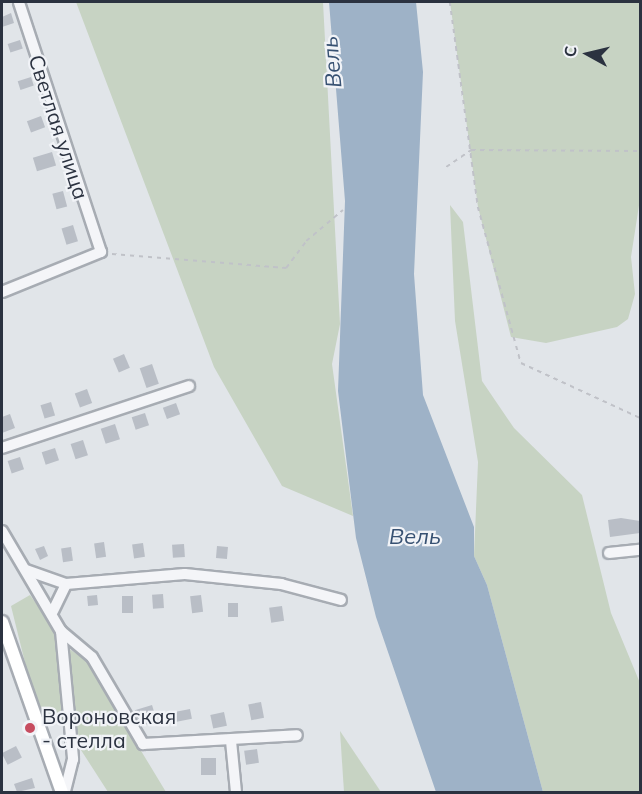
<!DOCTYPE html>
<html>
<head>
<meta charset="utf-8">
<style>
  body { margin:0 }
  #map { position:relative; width:642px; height:794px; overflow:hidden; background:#e1e5e9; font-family:Mulish,sans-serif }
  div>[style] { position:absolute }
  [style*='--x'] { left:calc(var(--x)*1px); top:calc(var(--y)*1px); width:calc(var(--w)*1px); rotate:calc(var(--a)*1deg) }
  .green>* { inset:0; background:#c7d3c3 }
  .water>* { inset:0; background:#9eb2c7 }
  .building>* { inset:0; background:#b9bec6; transform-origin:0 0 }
  .path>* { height:1.5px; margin-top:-0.75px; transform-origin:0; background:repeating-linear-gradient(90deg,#c0c2c8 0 4.5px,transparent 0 9px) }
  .roads { filter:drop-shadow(2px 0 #a7acb3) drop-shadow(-2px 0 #a7acb3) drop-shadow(0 2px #a7acb3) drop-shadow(0 -2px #a7acb3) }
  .minor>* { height:10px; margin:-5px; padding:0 5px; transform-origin:5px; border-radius:5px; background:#f4f5f8 }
  .major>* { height:12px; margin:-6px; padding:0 6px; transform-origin:6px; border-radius:6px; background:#fff }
  .dots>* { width:16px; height:16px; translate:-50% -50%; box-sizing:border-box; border:3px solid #f1f3f7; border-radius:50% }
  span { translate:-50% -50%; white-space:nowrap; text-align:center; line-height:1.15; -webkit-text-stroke:4.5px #f1f3f7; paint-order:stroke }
  .street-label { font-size:21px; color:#2b3240 }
  .poi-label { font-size:21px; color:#2b3240 }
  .left { translate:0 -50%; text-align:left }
  .water-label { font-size:22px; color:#375172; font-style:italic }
  .frame { position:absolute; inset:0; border:3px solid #2b3240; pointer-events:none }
  .north { position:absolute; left:558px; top:24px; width:60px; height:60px; -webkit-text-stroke:4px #f1f3f7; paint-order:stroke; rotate:278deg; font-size:16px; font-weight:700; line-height:24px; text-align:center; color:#2b3240 }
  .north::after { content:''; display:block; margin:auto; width:21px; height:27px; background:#2b3240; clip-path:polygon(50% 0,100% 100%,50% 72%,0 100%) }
</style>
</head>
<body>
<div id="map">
  <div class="green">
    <i style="clip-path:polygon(76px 2px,323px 2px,340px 324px,332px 364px,353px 516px,282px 486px,214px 367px)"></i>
    <i style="clip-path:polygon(450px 2px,640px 2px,640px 199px,631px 257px,635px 294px,628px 319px,617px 327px,546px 343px,511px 337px,478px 207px)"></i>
    <i style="clip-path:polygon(450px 205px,463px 222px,482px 381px,514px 428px,582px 495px,611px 613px,640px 683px,639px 792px,543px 792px,487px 585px,474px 556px,478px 462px,455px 321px)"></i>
    <i style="clip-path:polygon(30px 595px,68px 648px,86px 660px,166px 792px,108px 792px,61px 719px,36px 707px,11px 606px)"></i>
    <i style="clip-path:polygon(340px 731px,381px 792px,344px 792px)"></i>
  </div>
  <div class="water">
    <i style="clip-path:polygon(329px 2px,416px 2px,423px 72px,414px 274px,423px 395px,474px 527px,474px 556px,487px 585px,543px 792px,436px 792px,376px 617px,356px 538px,338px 391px,345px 201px)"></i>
  </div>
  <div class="building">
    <i style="clip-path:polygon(11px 13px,14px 23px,2px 27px,2px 17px)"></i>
    <i style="left:20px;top:40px;width:9px;height:13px;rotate:72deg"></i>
    <i style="left:31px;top:77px;width:9px;height:14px;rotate:72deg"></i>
    <i style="left:41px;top:116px;width:12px;height:15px;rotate:70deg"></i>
    <i style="left:52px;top:152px;width:14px;height:20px;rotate:73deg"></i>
    <i style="left:63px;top:191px;width:16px;height:11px;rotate:75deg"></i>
    <i style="left:73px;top:225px;width:17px;height:12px;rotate:73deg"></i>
    <i style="left:124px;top:354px;width:15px;height:12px;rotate:67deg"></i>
    <i style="left:152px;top:364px;width:21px;height:13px;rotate:71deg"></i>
    <i style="left:87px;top:389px;width:15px;height:13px;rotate:70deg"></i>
    <i style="left:51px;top:402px;width:14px;height:11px;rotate:73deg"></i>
    <i style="left:176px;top:403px;width:12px;height:14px;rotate:70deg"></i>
    <i style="left:145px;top:413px;width:13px;height:14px;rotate:72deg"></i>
    <i style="clip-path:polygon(10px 414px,15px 428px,2px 433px,2px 417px)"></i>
    <i style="left:115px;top:424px;width:16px;height:15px;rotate:72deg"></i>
    <i style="left:83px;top:440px;width:16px;height:13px;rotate:72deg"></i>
    <i style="left:55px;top:448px;width:13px;height:14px;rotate:72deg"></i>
    <i style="left:20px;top:457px;width:13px;height:13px;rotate:72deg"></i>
    <i style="clip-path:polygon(621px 518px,640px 521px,640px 533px,610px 537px,608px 520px)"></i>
    <i style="left:104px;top:542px;width:15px;height:10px;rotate:82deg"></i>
    <i style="left:143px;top:543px;width:14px;height:11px;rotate:82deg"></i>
    <i style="left:184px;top:544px;width:13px;height:12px;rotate:86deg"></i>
    <i style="clip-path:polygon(44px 546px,48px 556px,40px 560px,35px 549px)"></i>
    <i style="left:217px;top:546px;width:11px;height:12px;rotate:5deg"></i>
    <i style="left:71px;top:547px;width:14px;height:10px;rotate:82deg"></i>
    <i style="left:163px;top:594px;width:14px;height:11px;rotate:86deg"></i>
    <i style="left:97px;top:595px;width:10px;height:10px;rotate:84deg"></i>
    <i style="left:201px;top:595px;width:17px;height:11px;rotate:83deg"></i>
    <i style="left:122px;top:596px;width:11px;height:17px"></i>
    <i style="left:228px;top:603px;width:10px;height:14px"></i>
    <i style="left:282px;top:606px;width:15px;height:13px;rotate:82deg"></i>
    <i style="left:261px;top:702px;width:16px;height:13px;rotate:79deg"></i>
    <i style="left:152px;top:705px;width:17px;height:18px;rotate:73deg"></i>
    <i style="left:190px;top:709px;width:10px;height:18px;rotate:79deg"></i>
    <i style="left:224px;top:712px;width:14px;height:14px;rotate:78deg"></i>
    <i style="left:16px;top:746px;width:13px;height:16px;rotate:63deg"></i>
    <i style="left:257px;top:749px;width:14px;height:13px;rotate:82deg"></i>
    <i style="left:201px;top:758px;width:15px;height:17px"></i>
    <i style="clip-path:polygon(32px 778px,35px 788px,17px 792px,14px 784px)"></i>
  </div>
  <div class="path">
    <i style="--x:450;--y:2;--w:207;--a:82.2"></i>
    <i style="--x:478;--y:207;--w:162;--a:74.6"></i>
    <i style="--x:521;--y:363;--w:131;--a:24.8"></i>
    <i style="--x:446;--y:167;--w:30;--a:-34"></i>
    <i style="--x:471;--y:150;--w:169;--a:0.3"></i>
    <i style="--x:112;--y:254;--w:175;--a:4.6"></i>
    <i style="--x:286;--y:268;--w:34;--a:-53"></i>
    <i style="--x:306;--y:241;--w:48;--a:-40"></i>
  </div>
  <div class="roads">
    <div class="minor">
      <i style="--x:2;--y:292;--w:107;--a:-22"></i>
      <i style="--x:101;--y:252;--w:263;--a:-108.2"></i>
      <i style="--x:2;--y:448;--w:197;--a:-18.3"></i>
      <i style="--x:2;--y:531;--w:116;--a:59.5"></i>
      <i style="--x:61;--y:631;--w:129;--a:84.6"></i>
      <i style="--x:73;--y:759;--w:34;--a:104"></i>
      <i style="--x:609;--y:553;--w:31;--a:-6"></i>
      <i style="--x:26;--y:570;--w:42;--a:19.3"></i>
      <i style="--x:66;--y:584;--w:119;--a:-4.8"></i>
      <i style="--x:185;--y:574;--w:97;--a:5.9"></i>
      <i style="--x:281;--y:584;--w:62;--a:14.9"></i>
      <i style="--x:53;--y:611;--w:30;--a:-64"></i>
      <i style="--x:61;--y:631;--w:40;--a:40"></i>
      <i style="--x:92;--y:657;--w:101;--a:59.6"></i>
      <i style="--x:143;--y:744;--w:154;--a:-3.3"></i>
      <i style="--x:231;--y:741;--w:51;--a:84.4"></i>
    </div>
    <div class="major">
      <i style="--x:2;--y:622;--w:180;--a:70.6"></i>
    </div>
  </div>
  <div class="dots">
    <i style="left:30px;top:728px;background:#c74d60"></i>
  </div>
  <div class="street-label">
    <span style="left:59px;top:127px;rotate:72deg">Светлая улица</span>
  </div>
  <div class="poi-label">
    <span class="left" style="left:42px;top:728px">Вороновская<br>- стелла</span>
  </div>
  <div class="water-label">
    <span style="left:332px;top:62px;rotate:-95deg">Вель</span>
    <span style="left:415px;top:537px">Вель</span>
  </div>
  <div class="frame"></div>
  <div class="north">С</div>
</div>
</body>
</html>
